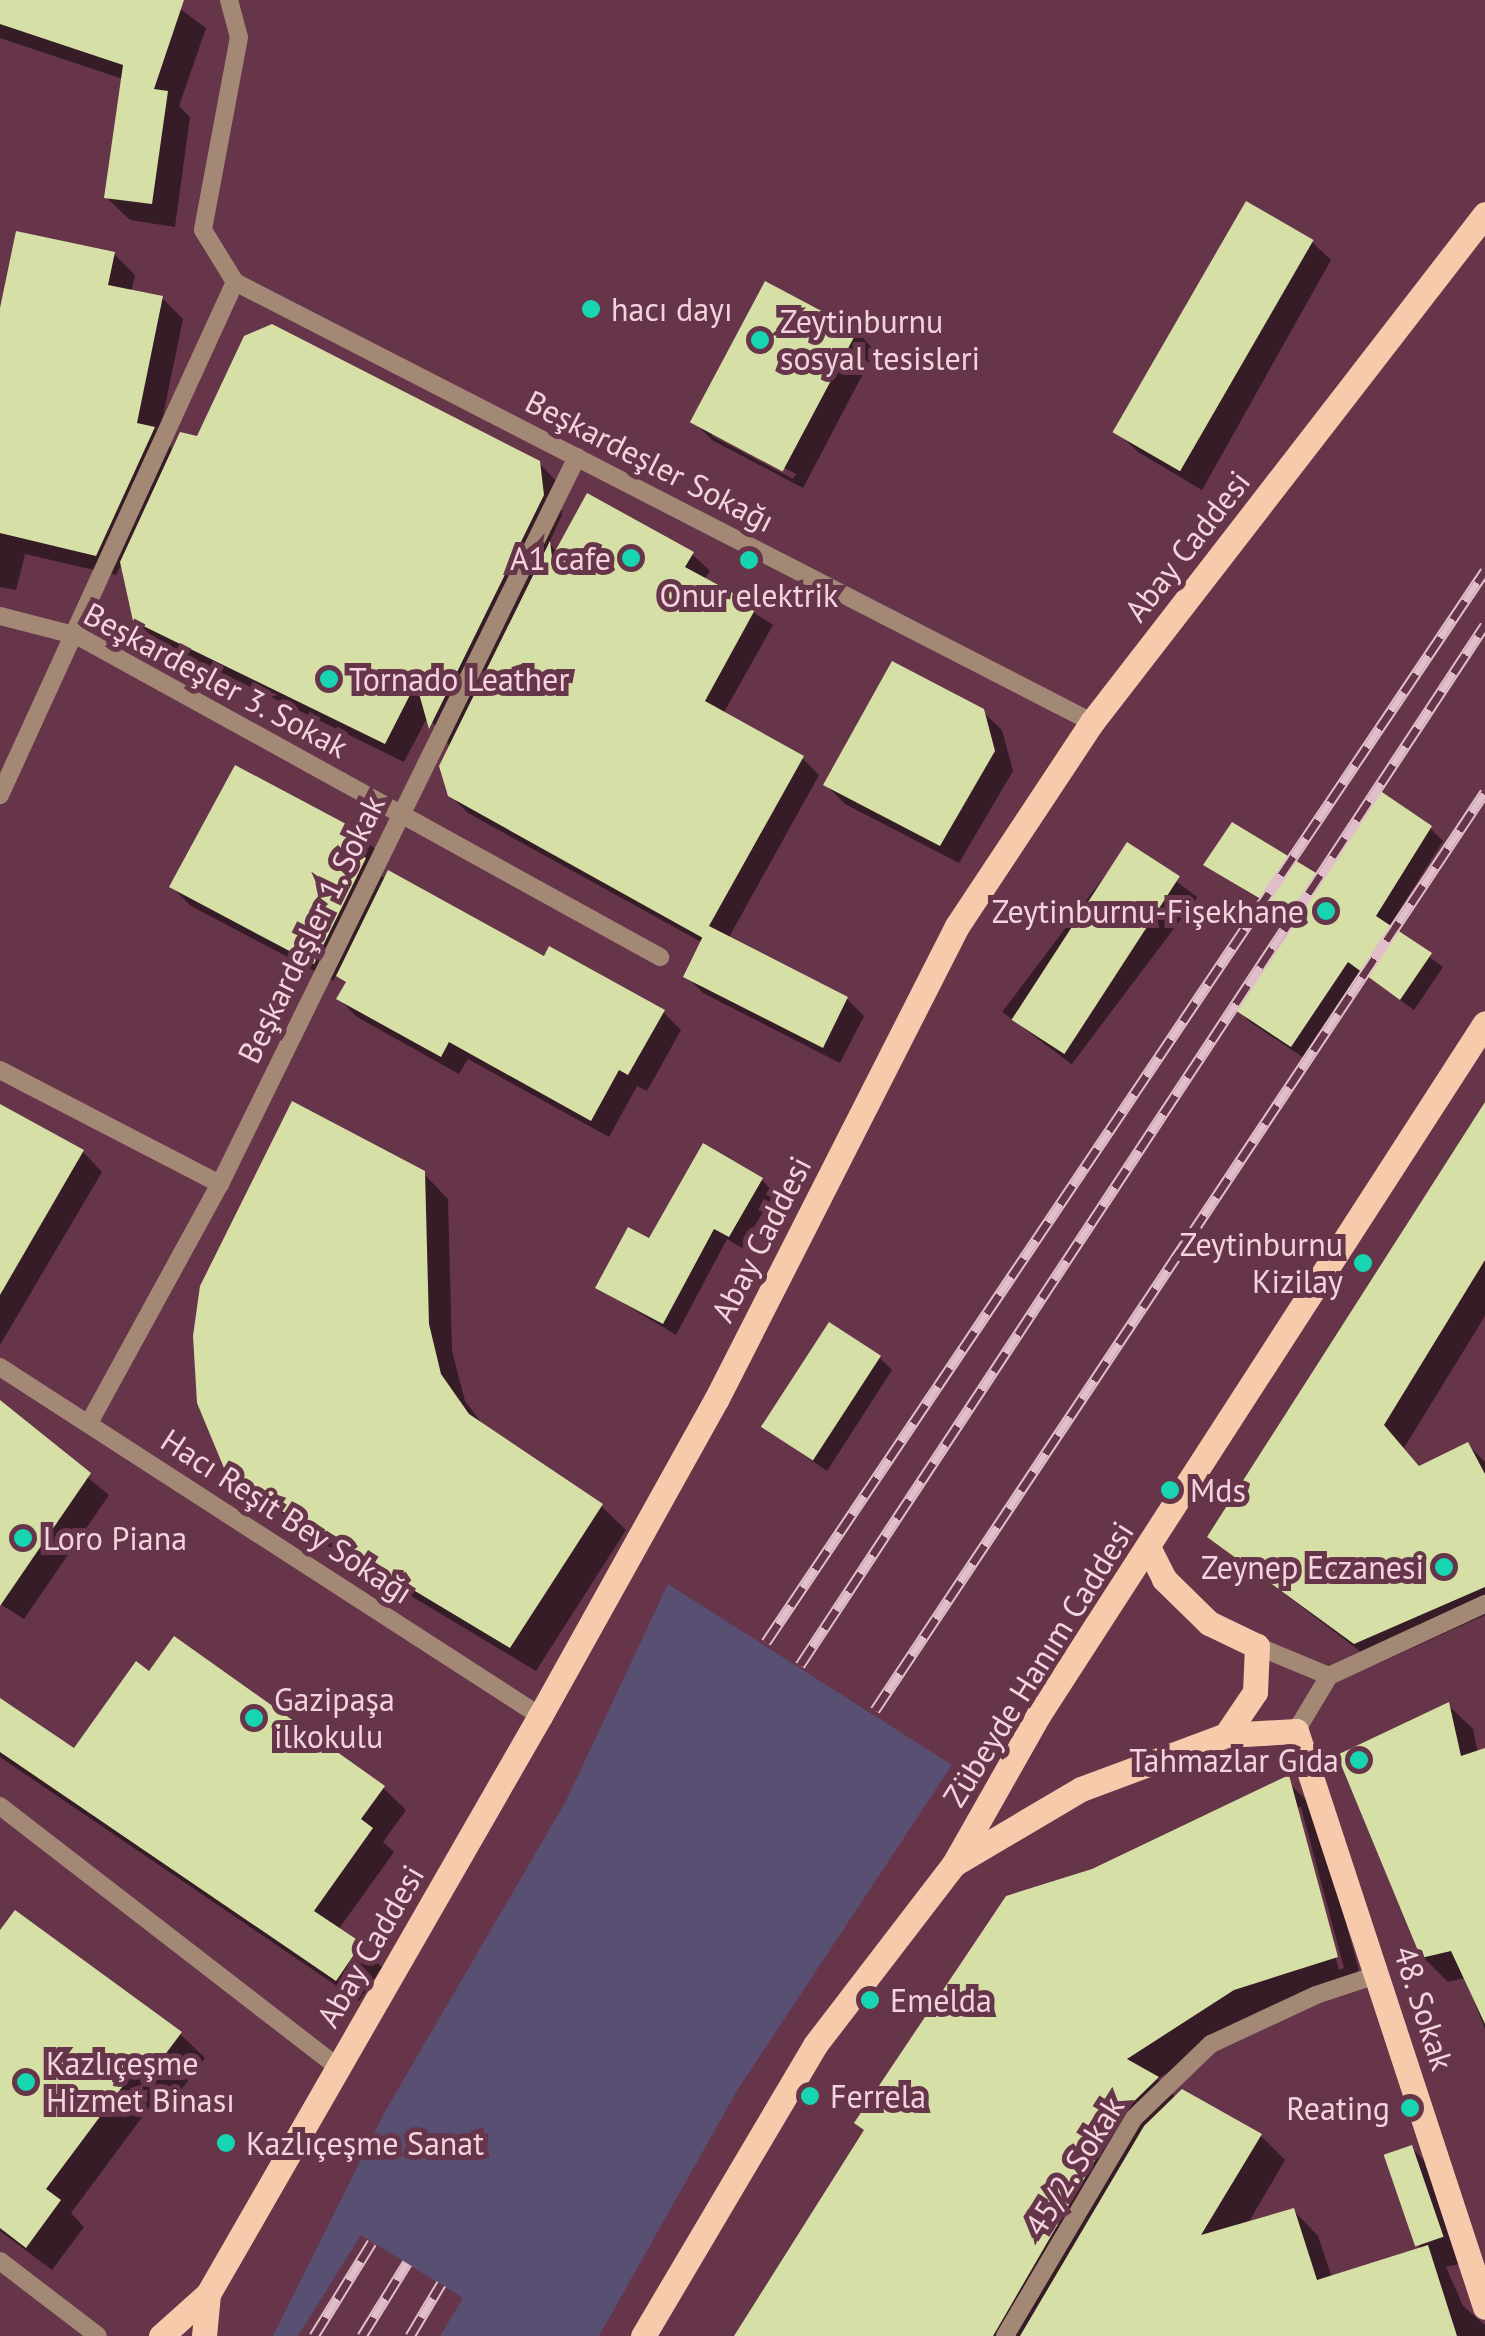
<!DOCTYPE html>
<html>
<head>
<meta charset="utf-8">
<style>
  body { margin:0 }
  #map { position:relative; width:1485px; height:2336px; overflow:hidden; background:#663549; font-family:"PT Sans",sans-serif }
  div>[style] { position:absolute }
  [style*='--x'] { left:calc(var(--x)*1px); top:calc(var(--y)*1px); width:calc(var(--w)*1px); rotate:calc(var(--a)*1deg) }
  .green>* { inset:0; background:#584f73 }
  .shadow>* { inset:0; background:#0007; transform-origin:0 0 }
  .building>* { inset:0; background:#d6dfa6; transform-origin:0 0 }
  .minor>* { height:18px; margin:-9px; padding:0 9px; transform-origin:9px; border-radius:9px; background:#a48876 }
  .major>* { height:25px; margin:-12.5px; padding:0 12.5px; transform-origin:12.5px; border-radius:12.5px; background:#f7caac }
  .rail>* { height:11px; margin-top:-5.5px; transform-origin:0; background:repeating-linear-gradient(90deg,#663549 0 22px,#e0bfca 0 44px); box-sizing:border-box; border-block:2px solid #e0bfca }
  .dots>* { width:28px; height:28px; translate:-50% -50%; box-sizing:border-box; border:5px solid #663549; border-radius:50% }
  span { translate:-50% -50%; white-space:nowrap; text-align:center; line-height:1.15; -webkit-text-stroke:10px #663549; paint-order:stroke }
  .poi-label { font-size:32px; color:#f3d4de }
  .left { translate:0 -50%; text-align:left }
  .right { translate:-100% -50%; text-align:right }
  .street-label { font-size:32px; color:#f3d4de }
</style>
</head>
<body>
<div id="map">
  <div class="green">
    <i style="clip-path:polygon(668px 1584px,952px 1765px,738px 2089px,599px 2336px,440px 2336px,463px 2298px,361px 2235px,298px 2336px,273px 2336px,383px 2115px,566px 1801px)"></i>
  </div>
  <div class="shadow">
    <i style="clip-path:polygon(0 0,168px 0,206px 28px,179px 106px,190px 117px,175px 227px,130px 220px,106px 197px,123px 79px,0 38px)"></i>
    <i style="clip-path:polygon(1312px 242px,1331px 260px,1202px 490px,1138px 452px,1119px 434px)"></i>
    <i style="clip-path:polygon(114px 254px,135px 275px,131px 292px,162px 298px,183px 319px,159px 435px,174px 450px,539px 463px,558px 483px,562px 515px,549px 543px,557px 552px,692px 554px,710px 571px,704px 580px,773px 625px,723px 714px,802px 758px,819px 775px,728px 939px,847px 999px,864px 1016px,840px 1063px,703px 993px,686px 976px,703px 943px,468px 813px,450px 795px,451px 748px,428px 716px,404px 762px,155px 640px,135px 620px,123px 561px,116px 575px,25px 554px,16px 590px,0 587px,0 320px)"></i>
    <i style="clip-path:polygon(evenodd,857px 332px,875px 351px,803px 488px,712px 440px,693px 421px,857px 332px,712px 430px,796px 474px,793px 479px,712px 436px,712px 430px)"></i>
    <i style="clip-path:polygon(982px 711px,1002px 730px,1013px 771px,959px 863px,845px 804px,826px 785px)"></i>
    <i style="clip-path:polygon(1430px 828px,1443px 841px,1389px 927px,1443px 967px,1414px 1010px,1362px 972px,1304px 1058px,1250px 1022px,1238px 1010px,1296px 923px,1206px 865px,1322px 880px)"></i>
    <i style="clip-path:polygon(361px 835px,380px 854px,373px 868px,386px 880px,663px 1012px,681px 1030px,647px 1091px,637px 1086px,609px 1137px,468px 1059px,459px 1074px,357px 1017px,339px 999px,348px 984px,337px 974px,333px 981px,191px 906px,172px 887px)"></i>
    <i style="left:1128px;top:845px;width:87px;height:209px;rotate:37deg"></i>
    <i style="clip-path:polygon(0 1106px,83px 1152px,102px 1172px,0 1345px)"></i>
    <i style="clip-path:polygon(1485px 1114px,1485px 1316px,1404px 1448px,1421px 1468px,1468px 1445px,1485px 1462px,1485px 1615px,1377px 1664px,1210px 1537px)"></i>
    <i style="clip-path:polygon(423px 1173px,448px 1199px,452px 1351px,465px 1401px,483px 1425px,601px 1506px,626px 1530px,536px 1671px,303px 1531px,227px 1467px)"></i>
    <i style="clip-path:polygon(762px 1180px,774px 1193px,742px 1248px,727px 1239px,676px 1335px,598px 1288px,650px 1241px)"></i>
    <i style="clip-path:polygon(880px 1358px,892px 1370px,827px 1471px,764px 1427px)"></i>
    <i style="clip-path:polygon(0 1406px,109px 1495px,24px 1619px,0 1604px)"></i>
    <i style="clip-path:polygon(150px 1674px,383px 1788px,406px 1810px,383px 1842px,394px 1852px,338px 1930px,382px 1967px,359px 2001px,0 1757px,0 1701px,74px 1752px)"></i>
    <i style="clip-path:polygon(1448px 1705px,1473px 1729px,1478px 1753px,1485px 1751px,1485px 2029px,1465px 1978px,1448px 1982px,1423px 1957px)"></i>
    <i style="clip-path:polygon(evenodd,1290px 1784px,1315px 1809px,1362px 1982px,1260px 2014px,1158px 2079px,1176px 2098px,1261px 2136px,1285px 2160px,1247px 2225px,1294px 2211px,1318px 2236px,1332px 2278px,1420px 2250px,1412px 2148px,1436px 2173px,1467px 2262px,1446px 2267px,1463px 2306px,1485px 2325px,1485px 2336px,737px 2336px,1093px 1871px,1290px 1784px,1295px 1807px,1301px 1807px,1344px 1968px,1339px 1970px,1295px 1807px)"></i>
    <i style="clip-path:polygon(0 1935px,180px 2034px,205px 2058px,175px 2098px,163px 2089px,71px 2213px,84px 2227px,52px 2270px,0 2231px)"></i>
  </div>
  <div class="building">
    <i style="clip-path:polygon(0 0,184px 0,154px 89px,168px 91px,152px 204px,104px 198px,123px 65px,0 24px)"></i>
    <i style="left:1246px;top:201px;width:78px;height:267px;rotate:30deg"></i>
    <i style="clip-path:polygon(16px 231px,115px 252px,108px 285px,163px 296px,137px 423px,155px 427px,96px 556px,0 533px,0 308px)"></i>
    <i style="left:765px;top:281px;width:105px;height:160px;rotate:28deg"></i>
    <i style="clip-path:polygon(272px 324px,540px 461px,544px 495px,429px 729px,416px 683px,385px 744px,133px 621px,120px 562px,180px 432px,197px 436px,244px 336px)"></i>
    <i style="clip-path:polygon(587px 493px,694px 552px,685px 567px,757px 606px,705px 701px,804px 756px,709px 926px,848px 997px,823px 1048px,683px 977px,705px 932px,703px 938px,448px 796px,439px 766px,550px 541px,552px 557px)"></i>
    <i style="clip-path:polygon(892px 661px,984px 709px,995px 751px,940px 846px,823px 785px)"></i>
    <i style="clip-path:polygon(235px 765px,363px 833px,354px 850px,366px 858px,314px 964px,169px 887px)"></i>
    <i style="clip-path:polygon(1379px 790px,1432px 826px,1376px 916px,1432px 953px,1400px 1000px,1348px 962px,1291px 1047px,1235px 1010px,1296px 920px,1203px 865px,1232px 822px,1321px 876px)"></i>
    <i style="left:1127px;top:842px;width:63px;height:212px;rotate:33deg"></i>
    <i style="clip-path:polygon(388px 870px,544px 956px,549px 946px,665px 1010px,628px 1075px,619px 1070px,591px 1121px,449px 1042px,441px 1057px,336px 999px,346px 982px,336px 976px)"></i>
    <i style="clip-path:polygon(292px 1101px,425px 1171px,429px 1324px,441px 1374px,469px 1414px,603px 1504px,510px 1648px,275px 1507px,224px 1468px,197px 1403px,193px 1336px,200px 1286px)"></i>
    <i style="clip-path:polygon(1485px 1102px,1485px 1260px,1384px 1425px,1419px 1466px,1468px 1442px,1485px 1474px,1485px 1587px,1354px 1644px,1207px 1537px)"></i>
    <i style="clip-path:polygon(0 1104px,84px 1150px,0 1295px)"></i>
    <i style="clip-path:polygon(703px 1143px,763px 1178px,729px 1237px,714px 1229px,663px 1324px,595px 1288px,628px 1227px,649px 1238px)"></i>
    <i style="left:829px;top:1322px;width:62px;height:125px;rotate:33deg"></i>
    <i style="clip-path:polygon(0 1400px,91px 1473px,0 1606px)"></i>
    <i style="clip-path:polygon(174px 1636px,385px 1786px,361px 1819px,373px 1828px,314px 1911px,362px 1943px,336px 1981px,0 1752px,0 1698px,74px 1748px,136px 1661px,149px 1671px)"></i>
    <i style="clip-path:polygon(1449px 1702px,1461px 1756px,1485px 1748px,1485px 2024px,1451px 1951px,1421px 1958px,1337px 1755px)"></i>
    <i style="clip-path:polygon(1289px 1775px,1338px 1957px,1234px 1990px,1127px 2059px,1159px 2077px,1123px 2112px,993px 2336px,734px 2336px,864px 2130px,854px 2123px,1006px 1896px,1092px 1869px)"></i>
    <i style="clip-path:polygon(15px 1910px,182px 2032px,149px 2076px,137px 2067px,46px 2189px,61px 2200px,26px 2248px,0 2228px,0 1930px)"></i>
    <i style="clip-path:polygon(1182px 2089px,1262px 2134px,1201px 2235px,1294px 2208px,1317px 2280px,1428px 2245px,1457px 2336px,1020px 2336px,1144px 2126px)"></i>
    <i style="left:1412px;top:2145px;width:97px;height:30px;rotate:71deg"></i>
  </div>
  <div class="minor">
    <i style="--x:229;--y:0;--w:38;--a:75"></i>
    <i style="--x:239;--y:37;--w:196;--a:100.6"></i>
    <i style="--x:203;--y:230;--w:61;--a:58.4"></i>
    <i style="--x:235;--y:282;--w:963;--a:27.18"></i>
    <i style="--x:0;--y:616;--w:81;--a:14.4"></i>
    <i style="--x:78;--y:636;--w:665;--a:28.88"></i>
    <i style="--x:0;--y:795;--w:564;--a:-65.39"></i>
    <i style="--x:0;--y:1070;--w:248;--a:27.4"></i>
    <i style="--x:0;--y:1367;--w:643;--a:32.87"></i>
    <i style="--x:89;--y:1423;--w:273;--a:-61.3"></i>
    <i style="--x:220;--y:1184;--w:810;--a:-63.85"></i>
    <i style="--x:1257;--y:1646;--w:78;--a:22.6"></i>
    <i style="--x:1329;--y:1676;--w:172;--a:-24.8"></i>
    <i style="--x:1296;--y:1731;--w:64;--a:-59"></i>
    <i style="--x:0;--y:1806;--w:427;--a:37.7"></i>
    <i style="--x:0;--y:2261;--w:123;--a:37.4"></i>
    <i style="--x:1005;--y:2336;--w:253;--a:-59.4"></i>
    <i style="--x:1134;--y:2118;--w:107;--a:-43.9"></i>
    <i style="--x:1211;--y:2044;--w:116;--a:-25"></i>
    <i style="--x:1316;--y:1995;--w:66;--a:-18.4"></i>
  </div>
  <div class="major">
    <i style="--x:1148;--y:1547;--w:36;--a:63"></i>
    <i style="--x:1164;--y:1579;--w:63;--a:44.4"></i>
    <i style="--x:1209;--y:1623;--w:53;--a:25.6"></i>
    <i style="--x:1257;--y:1646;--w:46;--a:92.5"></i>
    <i style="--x:1255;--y:1692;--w:52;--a:124"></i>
    <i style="--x:954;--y:1864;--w:147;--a:-30.6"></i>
    <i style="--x:1081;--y:1789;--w:155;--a:-20.4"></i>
    <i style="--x:1226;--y:1735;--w:70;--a:-3.3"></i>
    <i style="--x:1296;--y:1731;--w:606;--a:71.83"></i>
    <i style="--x:161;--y:2336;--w:63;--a:-41.8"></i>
    <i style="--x:208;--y:2294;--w:667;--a:-60.13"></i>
    <i style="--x:540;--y:1716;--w:362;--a:-60.9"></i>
    <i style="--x:716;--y:1400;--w:532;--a:-63.05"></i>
    <i style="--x:957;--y:926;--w:245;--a:-56.5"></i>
    <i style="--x:1092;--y:722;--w:642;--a:-52.27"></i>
    <i style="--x:204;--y:2336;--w:42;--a:-84.6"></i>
    <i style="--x:643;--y:2336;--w:338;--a:-59.4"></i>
    <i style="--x:815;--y:2045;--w:228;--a:-52.5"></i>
    <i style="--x:954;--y:1864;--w:172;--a:-60.5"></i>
    <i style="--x:1039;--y:1714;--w:822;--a:-57.16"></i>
  </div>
  <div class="rail">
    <i style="--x:766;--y:1642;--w:1290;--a:-56.13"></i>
    <i style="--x:800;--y:1665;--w:1245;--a:-56.63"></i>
    <i style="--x:875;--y:1710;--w:1102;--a:-56.4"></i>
    <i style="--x:314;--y:2336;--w:110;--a:-58.3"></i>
    <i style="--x:362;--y:2336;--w:86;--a:-58.3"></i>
    <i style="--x:410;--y:2336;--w:61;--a:-59.2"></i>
  </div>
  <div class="dots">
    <i style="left:591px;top:309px;background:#18d5b2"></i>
    <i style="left:760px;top:340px;background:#18d5b2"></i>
    <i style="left:631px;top:558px;background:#18d5b2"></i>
    <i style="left:749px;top:560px;background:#18d5b2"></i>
    <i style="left:329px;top:679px;background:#18d5b2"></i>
    <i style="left:1326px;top:911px;background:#18d5b2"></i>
    <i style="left:1363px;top:1263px;background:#18d5b2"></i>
    <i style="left:1170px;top:1490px;background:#18d5b2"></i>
    <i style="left:23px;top:1538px;background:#18d5b2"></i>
    <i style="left:1444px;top:1567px;background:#18d5b2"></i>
    <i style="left:254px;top:1718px;background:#18d5b2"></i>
    <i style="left:1359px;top:1760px;background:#18d5b2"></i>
    <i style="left:870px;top:2000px;background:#18d5b2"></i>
    <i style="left:26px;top:2082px;background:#18d5b2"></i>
    <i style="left:810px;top:2096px;background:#18d5b2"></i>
    <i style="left:1410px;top:2108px;background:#18d5b2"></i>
    <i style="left:226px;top:2143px;background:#18d5b2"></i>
  </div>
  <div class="poi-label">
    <span class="left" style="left:611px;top:309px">hacı dayı</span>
    <span class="left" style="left:780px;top:340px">Zeytinburnu<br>sosyal tesisleri</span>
    <span class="right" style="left:611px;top:558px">A1 cafe</span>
    <span style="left:749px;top:595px">Onur elektrik</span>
    <span class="left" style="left:349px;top:679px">Tornado Leather</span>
    <span class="right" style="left:1304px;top:911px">Zeytinburnu-Fişekhane</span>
    <span class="right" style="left:1343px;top:1263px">Zeytinburnu<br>Kizilay</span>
    <span class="left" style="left:1190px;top:1490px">Mds</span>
    <span class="left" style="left:43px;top:1538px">Loro Piana</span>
    <span class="right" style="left:1424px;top:1567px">Zeynep Eczanesi</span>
    <span class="left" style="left:274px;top:1718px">Gazipaşa<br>ilkokulu</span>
    <span class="right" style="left:1339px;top:1760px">Tahmazlar Gıda</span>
    <span class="left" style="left:890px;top:2000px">Emelda</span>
    <span class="left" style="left:46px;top:2082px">Kazlıçeşme<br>Hizmet Binası</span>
    <span class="left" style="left:830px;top:2096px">Ferrela</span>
    <span class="right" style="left:1390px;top:2108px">Reating</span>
    <span class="left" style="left:246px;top:2143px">Kazlıçeşme Sanat</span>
  </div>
  <div class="street-label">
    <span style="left:650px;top:461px;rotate:27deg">Beşkardeşler Sokağı</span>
    <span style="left:1187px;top:546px;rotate:-52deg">Abay Caddesi</span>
    <span style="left:216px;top:680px;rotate:28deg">Beşkardeşler 3. Sokak</span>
    <span style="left:311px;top:929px;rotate:-64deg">Beşkardeşler 1. Sokak</span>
    <span style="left:761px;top:1239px;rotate:-63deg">Abay Caddesi</span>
    <span style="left:287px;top:1516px;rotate:33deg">Hacı Reşit Bey Sokağı</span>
    <span style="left:1038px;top:1664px;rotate:-58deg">Zübeyde Hanım Caddesi</span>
    <span style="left:370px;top:1946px;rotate:-60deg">Abay Caddesi</span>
    <span style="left:1424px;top:2008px;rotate:72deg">48. Sokak</span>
    <span style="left:1074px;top:2166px;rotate:-58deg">45/2. Sokak</span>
  </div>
</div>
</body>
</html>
